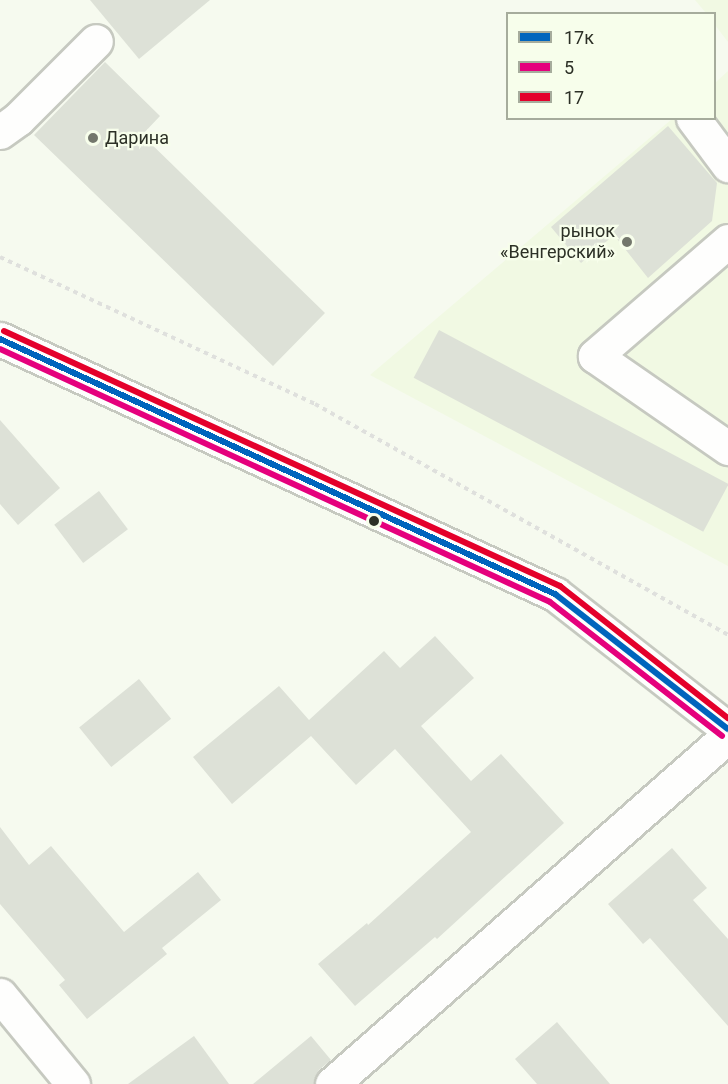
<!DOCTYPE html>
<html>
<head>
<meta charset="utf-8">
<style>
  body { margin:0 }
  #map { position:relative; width:728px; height:1084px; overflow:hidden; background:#f6faef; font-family:Roboto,sans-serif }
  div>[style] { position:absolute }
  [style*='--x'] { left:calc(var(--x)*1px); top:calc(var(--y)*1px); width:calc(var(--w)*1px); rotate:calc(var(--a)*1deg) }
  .built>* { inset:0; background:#f1f9e3 }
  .building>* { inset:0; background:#dde1d7; transform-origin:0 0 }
  .path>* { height:4px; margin-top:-2px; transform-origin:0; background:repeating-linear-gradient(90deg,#dfe0dd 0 4.5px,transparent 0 9px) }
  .roads { filter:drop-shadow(2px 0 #c6c9c0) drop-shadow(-2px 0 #c6c9c0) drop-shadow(0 2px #c6c9c0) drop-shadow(0 -2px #c6c9c0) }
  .minor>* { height:33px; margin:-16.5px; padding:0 16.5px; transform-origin:16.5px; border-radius:16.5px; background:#fefefd }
  .major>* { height:33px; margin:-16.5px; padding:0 16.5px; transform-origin:16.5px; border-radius:16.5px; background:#fefefd }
  .bus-1>* { height:6px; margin:-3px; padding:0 3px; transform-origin:3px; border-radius:3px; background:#0065bd }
  .bus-2>* { height:6px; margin:-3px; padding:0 3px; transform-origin:3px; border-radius:3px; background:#e5007d }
  .bus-3>* { height:6px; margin:-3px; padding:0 3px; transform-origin:3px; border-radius:3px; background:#e4002b }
  .dots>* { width:16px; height:16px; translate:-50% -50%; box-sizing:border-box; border:3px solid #f7feeb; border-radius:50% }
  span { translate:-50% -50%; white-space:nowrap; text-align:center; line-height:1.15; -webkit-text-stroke:4.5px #f7feeb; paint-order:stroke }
  .poi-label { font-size:18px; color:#2c3026 }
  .left { translate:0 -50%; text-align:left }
  .right { translate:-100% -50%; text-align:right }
  .legend { position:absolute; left:506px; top:12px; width:210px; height:108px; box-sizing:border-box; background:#f7feeb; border:2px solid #a6ac9c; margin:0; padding:8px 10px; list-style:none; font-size:18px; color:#2c3026 }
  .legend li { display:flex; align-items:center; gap:12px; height:30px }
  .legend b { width:30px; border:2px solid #a6ac9c }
</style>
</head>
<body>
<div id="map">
  <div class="built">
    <i style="clip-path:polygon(695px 0,728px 0,728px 42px,715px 25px,714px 14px,706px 13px)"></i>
    <i style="clip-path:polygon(728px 71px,728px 566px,370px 375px,672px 119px,714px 118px,715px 83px)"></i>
  </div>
  <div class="building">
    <i style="clip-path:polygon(90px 0,210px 0,139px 59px)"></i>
    <i style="clip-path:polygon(105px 62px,160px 116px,142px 135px,325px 313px,273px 366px,34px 135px)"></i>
    <i style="clip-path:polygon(668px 126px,717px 183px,712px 221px,648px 278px,614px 235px,581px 263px,551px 227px)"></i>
    <i style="left:439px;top:330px;width:328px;height:54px;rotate:28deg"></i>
    <i style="clip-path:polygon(0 420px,60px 488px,18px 525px,0 504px)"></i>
    <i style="left:99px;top:491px;width:48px;height:56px;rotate:53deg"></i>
    <i style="clip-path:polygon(435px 636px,474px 678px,421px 726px,471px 781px,501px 754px,564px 823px,437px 939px,435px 937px,355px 1006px,318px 964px,367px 923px,368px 925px,471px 832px,395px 749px,356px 785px,311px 736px,232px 804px,193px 757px,279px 686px,309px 720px,384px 651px,400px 668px)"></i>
    <i style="left:139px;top:679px;width:51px;height:77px;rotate:51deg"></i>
    <i style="clip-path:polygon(0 827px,29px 865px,51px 846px,124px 932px,198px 872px,221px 900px,162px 948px,167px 954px,87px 1019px,59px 985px,65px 980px,0 904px)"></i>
    <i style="clip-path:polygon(672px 848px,707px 888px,693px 900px,728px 939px,728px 1026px,650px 938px,643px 944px,608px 904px)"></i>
    <i style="clip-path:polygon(557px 1022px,610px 1084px,537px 1084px,515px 1059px)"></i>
    <i style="clip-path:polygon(194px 1036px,229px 1084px,128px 1084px)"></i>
    <i style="clip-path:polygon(311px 1036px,331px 1060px,319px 1070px,314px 1084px,253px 1084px)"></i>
  </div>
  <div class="path">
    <i style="--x:0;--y:257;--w:348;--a:25"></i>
    <i style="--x:315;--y:404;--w:473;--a:29.2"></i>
  </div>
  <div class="roads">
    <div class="minor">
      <i style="--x:693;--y:118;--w:59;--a:53.3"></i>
      <i style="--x:0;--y:132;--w:22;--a:-36"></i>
      <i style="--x:18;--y:119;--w:110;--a:-45"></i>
      <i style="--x:728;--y:241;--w:176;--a:139.2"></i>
      <i style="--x:595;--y:356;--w:162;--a:34.7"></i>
      <i style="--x:0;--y:995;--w:115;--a:50.6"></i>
      <i style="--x:332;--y:1084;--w:527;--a:-41.31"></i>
    </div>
    <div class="major">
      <i style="--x:0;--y:339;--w:611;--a:24.68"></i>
      <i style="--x:555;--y:594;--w:219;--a:38"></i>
    </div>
  </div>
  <div class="bus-1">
    <i style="--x:0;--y:339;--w:611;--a:24.68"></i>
    <i style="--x:555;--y:594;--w:219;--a:38"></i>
  </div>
  <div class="bus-2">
    <i style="--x:0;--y:349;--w:605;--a:24.7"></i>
    <i style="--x:550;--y:602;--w:218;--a:37.9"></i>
  </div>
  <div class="bus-3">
    <i style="--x:4;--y:331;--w:612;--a:24.64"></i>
    <i style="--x:560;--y:586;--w:214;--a:38.2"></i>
  </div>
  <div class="dots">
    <i style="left:93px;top:138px;background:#73776c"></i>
    <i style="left:627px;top:242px;background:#73776c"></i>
    <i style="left:374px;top:521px;background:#2c3026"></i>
  </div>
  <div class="poi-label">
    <span class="left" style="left:105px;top:138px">Дарина</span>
    <span class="right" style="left:615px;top:242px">рынок<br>«Венгерский»</span>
  </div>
  <ul class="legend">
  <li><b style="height:8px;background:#0065bd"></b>17к</li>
  <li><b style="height:8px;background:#e5007d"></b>5</li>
  <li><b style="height:8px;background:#e4002b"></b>17</li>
  </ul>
</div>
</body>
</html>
